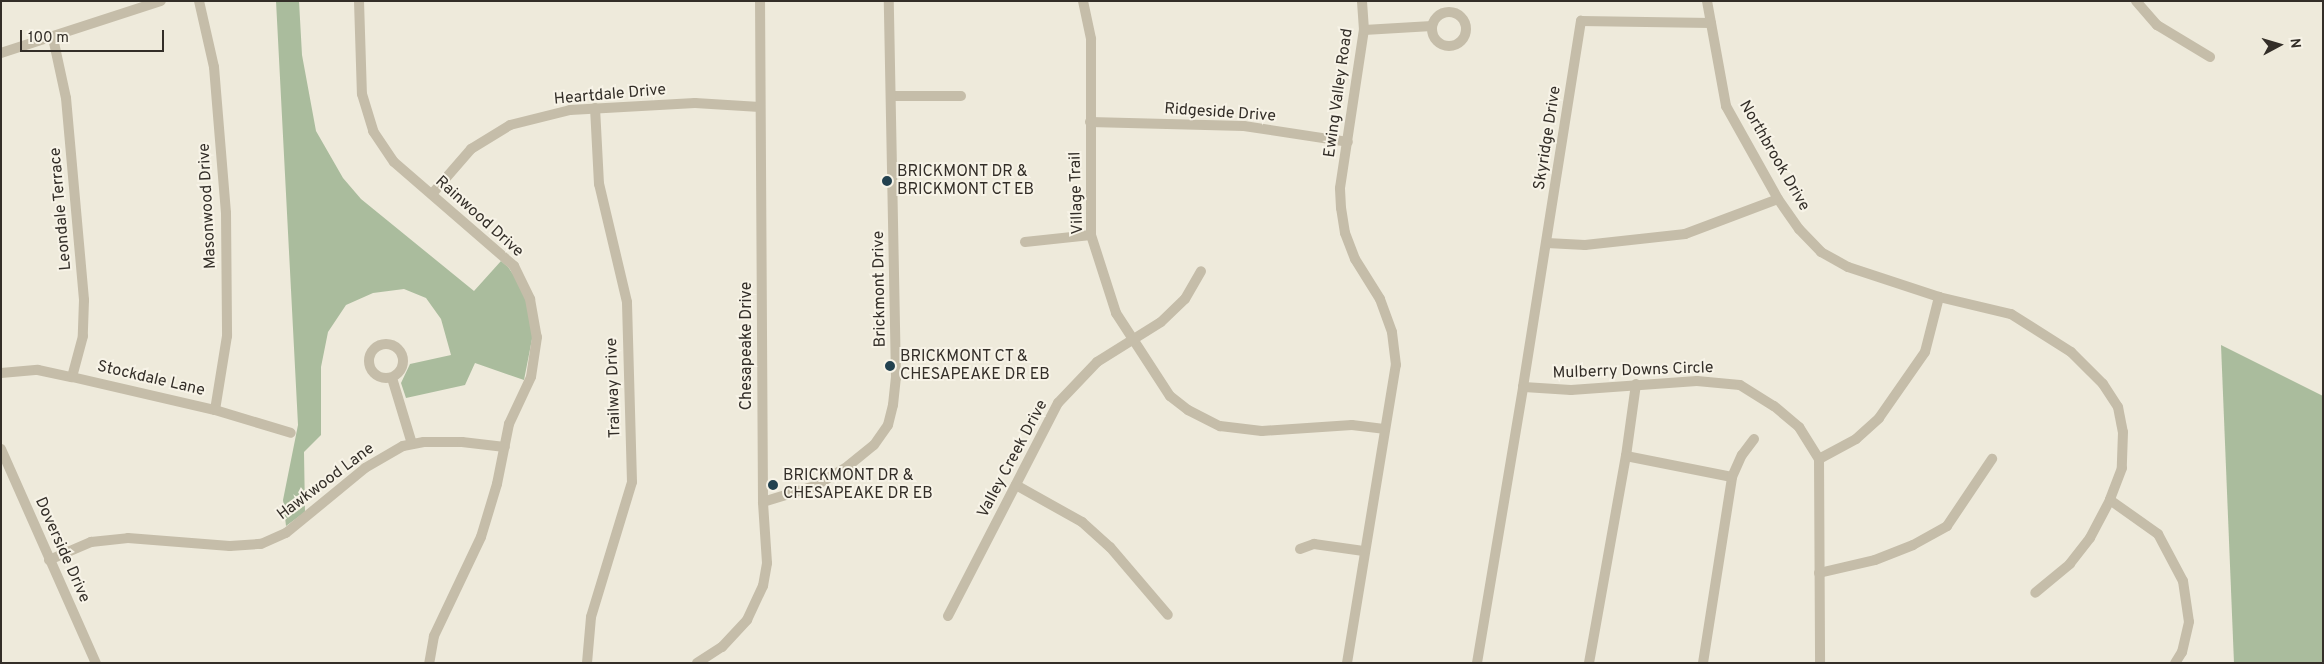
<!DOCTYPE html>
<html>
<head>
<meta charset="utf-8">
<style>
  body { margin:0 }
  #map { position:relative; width:2324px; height:664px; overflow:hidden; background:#eeeadb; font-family:Overpass,sans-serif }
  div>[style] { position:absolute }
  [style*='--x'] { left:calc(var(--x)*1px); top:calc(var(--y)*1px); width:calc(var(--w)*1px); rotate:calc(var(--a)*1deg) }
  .green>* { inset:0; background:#aabc9d }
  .minor>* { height:10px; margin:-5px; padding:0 5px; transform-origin:5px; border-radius:5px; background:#c5bda9 }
  .minor>.ring { margin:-5px; padding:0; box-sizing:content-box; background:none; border:10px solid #c5bda9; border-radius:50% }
  .dots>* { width:14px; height:14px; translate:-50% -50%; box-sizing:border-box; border:2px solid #f7f3e7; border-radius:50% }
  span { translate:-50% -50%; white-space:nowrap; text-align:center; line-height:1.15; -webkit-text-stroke:4px #f7f3e7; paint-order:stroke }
  .street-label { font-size:16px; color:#332e28 }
  .poi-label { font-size:16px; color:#332e28 }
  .left { translate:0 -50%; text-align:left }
  .frame { position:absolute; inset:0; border:2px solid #332e28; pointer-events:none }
  .north { position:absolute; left:2254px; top:20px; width:50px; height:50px; -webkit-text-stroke:4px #f7f3e7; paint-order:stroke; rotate:84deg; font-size:14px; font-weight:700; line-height:20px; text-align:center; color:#332e28 }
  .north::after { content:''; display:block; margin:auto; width:18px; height:22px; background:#332e28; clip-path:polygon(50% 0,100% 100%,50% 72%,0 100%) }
  .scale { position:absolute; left:20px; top:30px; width:144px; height:22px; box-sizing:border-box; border:2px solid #332e28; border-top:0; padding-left:6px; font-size:15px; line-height:18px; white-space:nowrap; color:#332e28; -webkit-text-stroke:4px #f7f3e7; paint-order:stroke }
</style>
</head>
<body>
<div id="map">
  <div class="green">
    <i style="clip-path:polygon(276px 1px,299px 1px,302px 55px,316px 131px,343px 178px,361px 199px,474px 291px,501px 261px,508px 267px,520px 284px,528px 305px,533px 334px,524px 380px,475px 363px,465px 385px,406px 398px,401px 383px,410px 364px,451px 355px,441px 319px,426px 298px,404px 289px,373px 293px,346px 305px,328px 332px,321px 367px,321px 435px,304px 452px,305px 512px,286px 526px,283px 500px,298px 425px)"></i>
    <i style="clip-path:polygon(2221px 345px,2323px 396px,2323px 663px,2234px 663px)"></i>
  </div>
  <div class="minor">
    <i style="--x:199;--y:1;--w:68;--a:77.2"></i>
    <i style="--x:214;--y:67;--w:146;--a:85.3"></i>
    <i style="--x:226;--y:213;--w:123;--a:89.5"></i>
    <i style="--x:227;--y:336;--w:75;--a:99.2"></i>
    <i style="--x:359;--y:1;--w:93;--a:88.2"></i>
    <i style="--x:362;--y:94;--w:39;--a:73"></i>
    <i style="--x:373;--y:131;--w:37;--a:56"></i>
    <i style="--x:394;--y:162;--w:159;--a:40.9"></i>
    <i style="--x:514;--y:266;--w:37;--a:64"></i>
    <i style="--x:530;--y:299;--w:39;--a:80"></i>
    <i style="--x:537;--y:337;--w:40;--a:98.5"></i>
    <i style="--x:531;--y:377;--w:52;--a:115.1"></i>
    <i style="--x:509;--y:424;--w:61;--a:101.3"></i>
    <i style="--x:497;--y:484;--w:55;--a:106.8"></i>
    <i style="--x:481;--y:537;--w:110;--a:115.4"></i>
    <i style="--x:434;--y:636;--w:27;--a:100"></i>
    <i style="--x:1083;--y:1;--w:39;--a:78"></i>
    <i style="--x:1091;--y:39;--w:196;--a:90"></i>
    <i style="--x:1091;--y:235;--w:82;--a:72.2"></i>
    <i style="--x:1116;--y:313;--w:99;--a:57"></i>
    <i style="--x:1170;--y:396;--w:23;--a:38"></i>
    <i style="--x:1188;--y:410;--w:36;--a:27"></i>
    <i style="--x:1220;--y:426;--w:42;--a:6.8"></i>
    <i style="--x:1262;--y:431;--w:90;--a:-3.8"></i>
    <i style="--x:1352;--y:425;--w:32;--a:7"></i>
    <i style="--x:1707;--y:1;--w:107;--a:79.7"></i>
    <i style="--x:1726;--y:106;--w:107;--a:60.8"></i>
    <i style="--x:1778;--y:199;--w:37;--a:55"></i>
    <i style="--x:1799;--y:229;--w:32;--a:46"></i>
    <i style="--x:1821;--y:252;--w:31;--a:29"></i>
    <i style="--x:1848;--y:267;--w:96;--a:18.2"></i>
    <i style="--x:1939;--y:297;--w:74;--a:13.3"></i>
    <i style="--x:2011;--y:314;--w:71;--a:32.3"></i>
    <i style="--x:2071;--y:352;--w:45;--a:45"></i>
    <i style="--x:2103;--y:384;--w:27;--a:57"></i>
    <i style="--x:2118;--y:407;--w:25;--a:79"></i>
    <i style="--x:2123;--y:432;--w:36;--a:92"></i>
    <i style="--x:2122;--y:468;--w:34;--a:111"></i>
    <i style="--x:2110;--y:500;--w:43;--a:117.8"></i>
    <i style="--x:2090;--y:538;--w:33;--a:128"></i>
    <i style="--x:2070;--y:564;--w:45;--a:140.4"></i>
    <i style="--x:2136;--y:1;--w:32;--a:49"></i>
    <i style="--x:2157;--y:25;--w:62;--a:31.1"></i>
    <i class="ring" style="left:1432px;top:12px;width:24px;height:24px"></i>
    <i style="--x:1364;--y:30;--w:68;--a:-3.4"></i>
    <i style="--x:53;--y:38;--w:61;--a:77.8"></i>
    <i style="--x:66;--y:98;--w:203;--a:84.9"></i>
    <i style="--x:84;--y:300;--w:36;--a:92"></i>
    <i style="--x:83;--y:336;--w:42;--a:105"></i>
    <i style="--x:1;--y:53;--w:168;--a:-18"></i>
    <i style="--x:892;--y:96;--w:69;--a:0"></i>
    <i style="--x:1090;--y:122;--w:154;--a:1.5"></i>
    <i style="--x:1244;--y:126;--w:105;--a:8.7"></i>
    <i style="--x:432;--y:194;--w:60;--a:-49.1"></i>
    <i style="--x:471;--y:149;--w:46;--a:-31.6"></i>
    <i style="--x:510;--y:125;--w:62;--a:-14"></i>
    <i style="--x:570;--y:110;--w:125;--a:-3.2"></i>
    <i style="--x:695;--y:103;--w:65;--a:3.5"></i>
    <i style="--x:1025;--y:242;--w:66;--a:-6.1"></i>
    <i style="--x:1547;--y:243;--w:38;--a:3"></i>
    <i style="--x:1585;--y:245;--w:101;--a:-6.3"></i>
    <i style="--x:1685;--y:234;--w:99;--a:-20.6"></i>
    <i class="ring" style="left:369px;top:344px;width:24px;height:24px"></i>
    <i style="--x:1;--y:373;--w:37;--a:-5"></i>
    <i style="--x:38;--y:370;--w:35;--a:12"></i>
    <i style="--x:72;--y:377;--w:147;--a:13"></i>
    <i style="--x:215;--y:410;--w:79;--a:16.8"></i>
    <i style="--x:392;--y:378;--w:69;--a:73.1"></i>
    <i style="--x:1636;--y:384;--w:73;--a:97.9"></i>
    <i style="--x:1626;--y:456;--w:108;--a:11.2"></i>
    <i style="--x:1523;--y:387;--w:371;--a:-81"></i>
    <i style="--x:1581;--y:21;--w:130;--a:0.9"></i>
    <i style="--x:1;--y:449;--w:234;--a:66.1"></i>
    <i style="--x:1819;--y:459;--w:42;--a:-28.4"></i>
    <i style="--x:1856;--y:439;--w:31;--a:-42"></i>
    <i style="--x:1879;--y:418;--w:80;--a:-55.1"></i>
    <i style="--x:1925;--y:352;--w:57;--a:-75.7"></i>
    <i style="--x:1016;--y:485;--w:76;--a:29.3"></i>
    <i style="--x:1082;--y:522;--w:38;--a:42"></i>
    <i style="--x:1110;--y:547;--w:89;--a:49.5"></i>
    <i style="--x:2110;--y:500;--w:59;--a:35.3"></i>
    <i style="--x:2158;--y:534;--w:53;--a:62"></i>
    <i style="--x:2183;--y:581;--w:41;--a:81.7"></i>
    <i style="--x:2189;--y:622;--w:31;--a:103"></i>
    <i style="--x:2182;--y:652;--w:13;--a:122"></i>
    <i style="--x:763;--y:502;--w:54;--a:-17.1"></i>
    <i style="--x:815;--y:486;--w:39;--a:-31"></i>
    <i style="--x:848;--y:466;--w:33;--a:-39"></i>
    <i style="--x:874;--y:445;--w:24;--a:-55"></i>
    <i style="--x:888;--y:425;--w:21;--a:-76"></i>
    <i style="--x:893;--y:405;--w:27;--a:-84"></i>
    <i style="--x:896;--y:378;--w:377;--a:-91.1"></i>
    <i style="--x:1300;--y:549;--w:15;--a:-20"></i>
    <i style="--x:1314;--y:544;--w:50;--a:8"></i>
    <i style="--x:49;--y:560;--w:46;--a:-23.2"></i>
    <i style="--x:91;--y:542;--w:37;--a:-6"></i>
    <i style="--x:128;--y:538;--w:102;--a:4.5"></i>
    <i style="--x:230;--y:546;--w:31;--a:-4"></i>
    <i style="--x:261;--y:544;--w:27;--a:-24"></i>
    <i style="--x:286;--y:533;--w:102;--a:-39.4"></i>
    <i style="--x:365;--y:468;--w:44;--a:-30.1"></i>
    <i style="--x:403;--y:446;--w:21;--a:-11"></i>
    <i style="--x:424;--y:442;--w:38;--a:0"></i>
    <i style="--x:462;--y:442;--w:43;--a:6.6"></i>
    <i style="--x:1819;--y:573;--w:57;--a:-13.1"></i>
    <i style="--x:1875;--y:560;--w:41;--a:-21.5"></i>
    <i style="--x:1913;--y:545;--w:39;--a:-29"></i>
    <i style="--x:1947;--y:526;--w:81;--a:-56.1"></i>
    <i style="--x:948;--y:616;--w:240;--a:-62.7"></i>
    <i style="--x:1058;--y:403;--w:57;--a:-46.4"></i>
    <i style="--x:1097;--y:362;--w:75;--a:-32"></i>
    <i style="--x:1161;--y:322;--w:33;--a:-44"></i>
    <i style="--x:1185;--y:299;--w:32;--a:-60"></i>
    <i style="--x:587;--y:663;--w:46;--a:-85"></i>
    <i style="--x:591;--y:617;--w:141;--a:-73.1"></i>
    <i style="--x:632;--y:482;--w:180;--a:-91.6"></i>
    <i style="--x:627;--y:302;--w:121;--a:-103.3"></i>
    <i style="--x:599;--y:184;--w:76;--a:-93"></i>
    <i style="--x:697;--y:663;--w:30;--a:-33"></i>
    <i style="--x:722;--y:647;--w:37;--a:-47"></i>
    <i style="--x:747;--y:620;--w:38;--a:-65"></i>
    <i style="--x:763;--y:586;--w:23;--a:-80"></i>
    <i style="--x:767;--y:563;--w:61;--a:-93.8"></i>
    <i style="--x:763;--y:502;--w:501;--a:-90.34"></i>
    <i style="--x:1347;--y:663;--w:302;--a:-80.7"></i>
    <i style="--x:1396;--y:365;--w:33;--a:-97"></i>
    <i style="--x:1392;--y:332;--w:35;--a:-110"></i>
    <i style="--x:1380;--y:299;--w:47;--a:-122"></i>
    <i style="--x:1355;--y:259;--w:28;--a:-111"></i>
    <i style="--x:1345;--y:233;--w:25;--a:-99"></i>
    <i style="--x:1341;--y:208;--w:20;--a:-93"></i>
    <i style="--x:1340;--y:188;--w:160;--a:-81.4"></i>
    <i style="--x:1364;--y:30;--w:29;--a:-94"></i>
    <i style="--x:1477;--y:663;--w:280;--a:-80.5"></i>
    <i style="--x:1523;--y:387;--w:48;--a:3.6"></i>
    <i style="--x:1571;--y:390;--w:126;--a:-4.1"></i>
    <i style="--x:1697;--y:381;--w:43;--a:5.3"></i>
    <i style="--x:1740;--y:385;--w:40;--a:32"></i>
    <i style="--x:1774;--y:406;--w:33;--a:40"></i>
    <i style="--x:1799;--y:427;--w:38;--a:58"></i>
    <i style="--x:1819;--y:459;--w:204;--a:89.7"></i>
    <i style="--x:1589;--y:663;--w:210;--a:-79.9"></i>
    <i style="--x:1703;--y:663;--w:188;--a:-81.1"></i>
    <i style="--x:1732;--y:477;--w:24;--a:-66"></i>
    <i style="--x:1742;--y:455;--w:20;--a:-53"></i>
  </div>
  <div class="dots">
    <i style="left:887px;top:181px;background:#22414f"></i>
    <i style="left:890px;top:366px;background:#22414f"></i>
    <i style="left:773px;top:485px;background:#22414f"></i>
  </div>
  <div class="street-label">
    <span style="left:1339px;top:93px;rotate:-82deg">Ewing Valley Road</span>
    <span style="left:610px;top:95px;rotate:-5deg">Heartdale Drive</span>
    <span style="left:1220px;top:113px;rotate:4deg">Ridgeside Drive</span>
    <span style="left:1548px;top:138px;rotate:-81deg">Skyridge Drive</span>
    <span style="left:1774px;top:156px;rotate:60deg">Northbrook Drive</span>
    <span style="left:1077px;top:193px;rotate:-92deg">Village Trail</span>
    <span style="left:208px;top:206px;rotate:-93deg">Masonwood Drive</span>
    <span style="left:61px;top:209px;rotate:-95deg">Leondale Terrace</span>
    <span style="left:479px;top:217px;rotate:42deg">Rainwood Drive</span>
    <span style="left:880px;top:289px;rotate:-91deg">Brickmont Drive</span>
    <span style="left:747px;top:346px;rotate:-90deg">Chesapeake Drive</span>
    <span style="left:1633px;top:371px;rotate:-2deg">Mulberry Downs Circle</span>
    <span style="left:151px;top:379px;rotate:13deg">Stockdale Lane</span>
    <span style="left:614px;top:388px;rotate:-92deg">Trailway Drive</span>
    <span style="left:1013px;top:459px;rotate:-62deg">Valley Creek Drive</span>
    <span style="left:326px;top:482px;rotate:-37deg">Hawkwood Lane</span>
    <span style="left:62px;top:550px;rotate:66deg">Doverside Drive</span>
  </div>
  <div class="poi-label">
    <span class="left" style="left:897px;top:181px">BRICKMONT DR &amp;<br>BRICKMONT CT EB</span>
    <span class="left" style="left:900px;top:366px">BRICKMONT CT &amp;<br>CHESAPEAKE DR EB</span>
    <span class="left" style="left:783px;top:485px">BRICKMONT DR &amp;<br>CHESAPEAKE DR EB</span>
  </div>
  <div class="frame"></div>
  <div class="north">N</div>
  <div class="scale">100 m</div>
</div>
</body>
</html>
